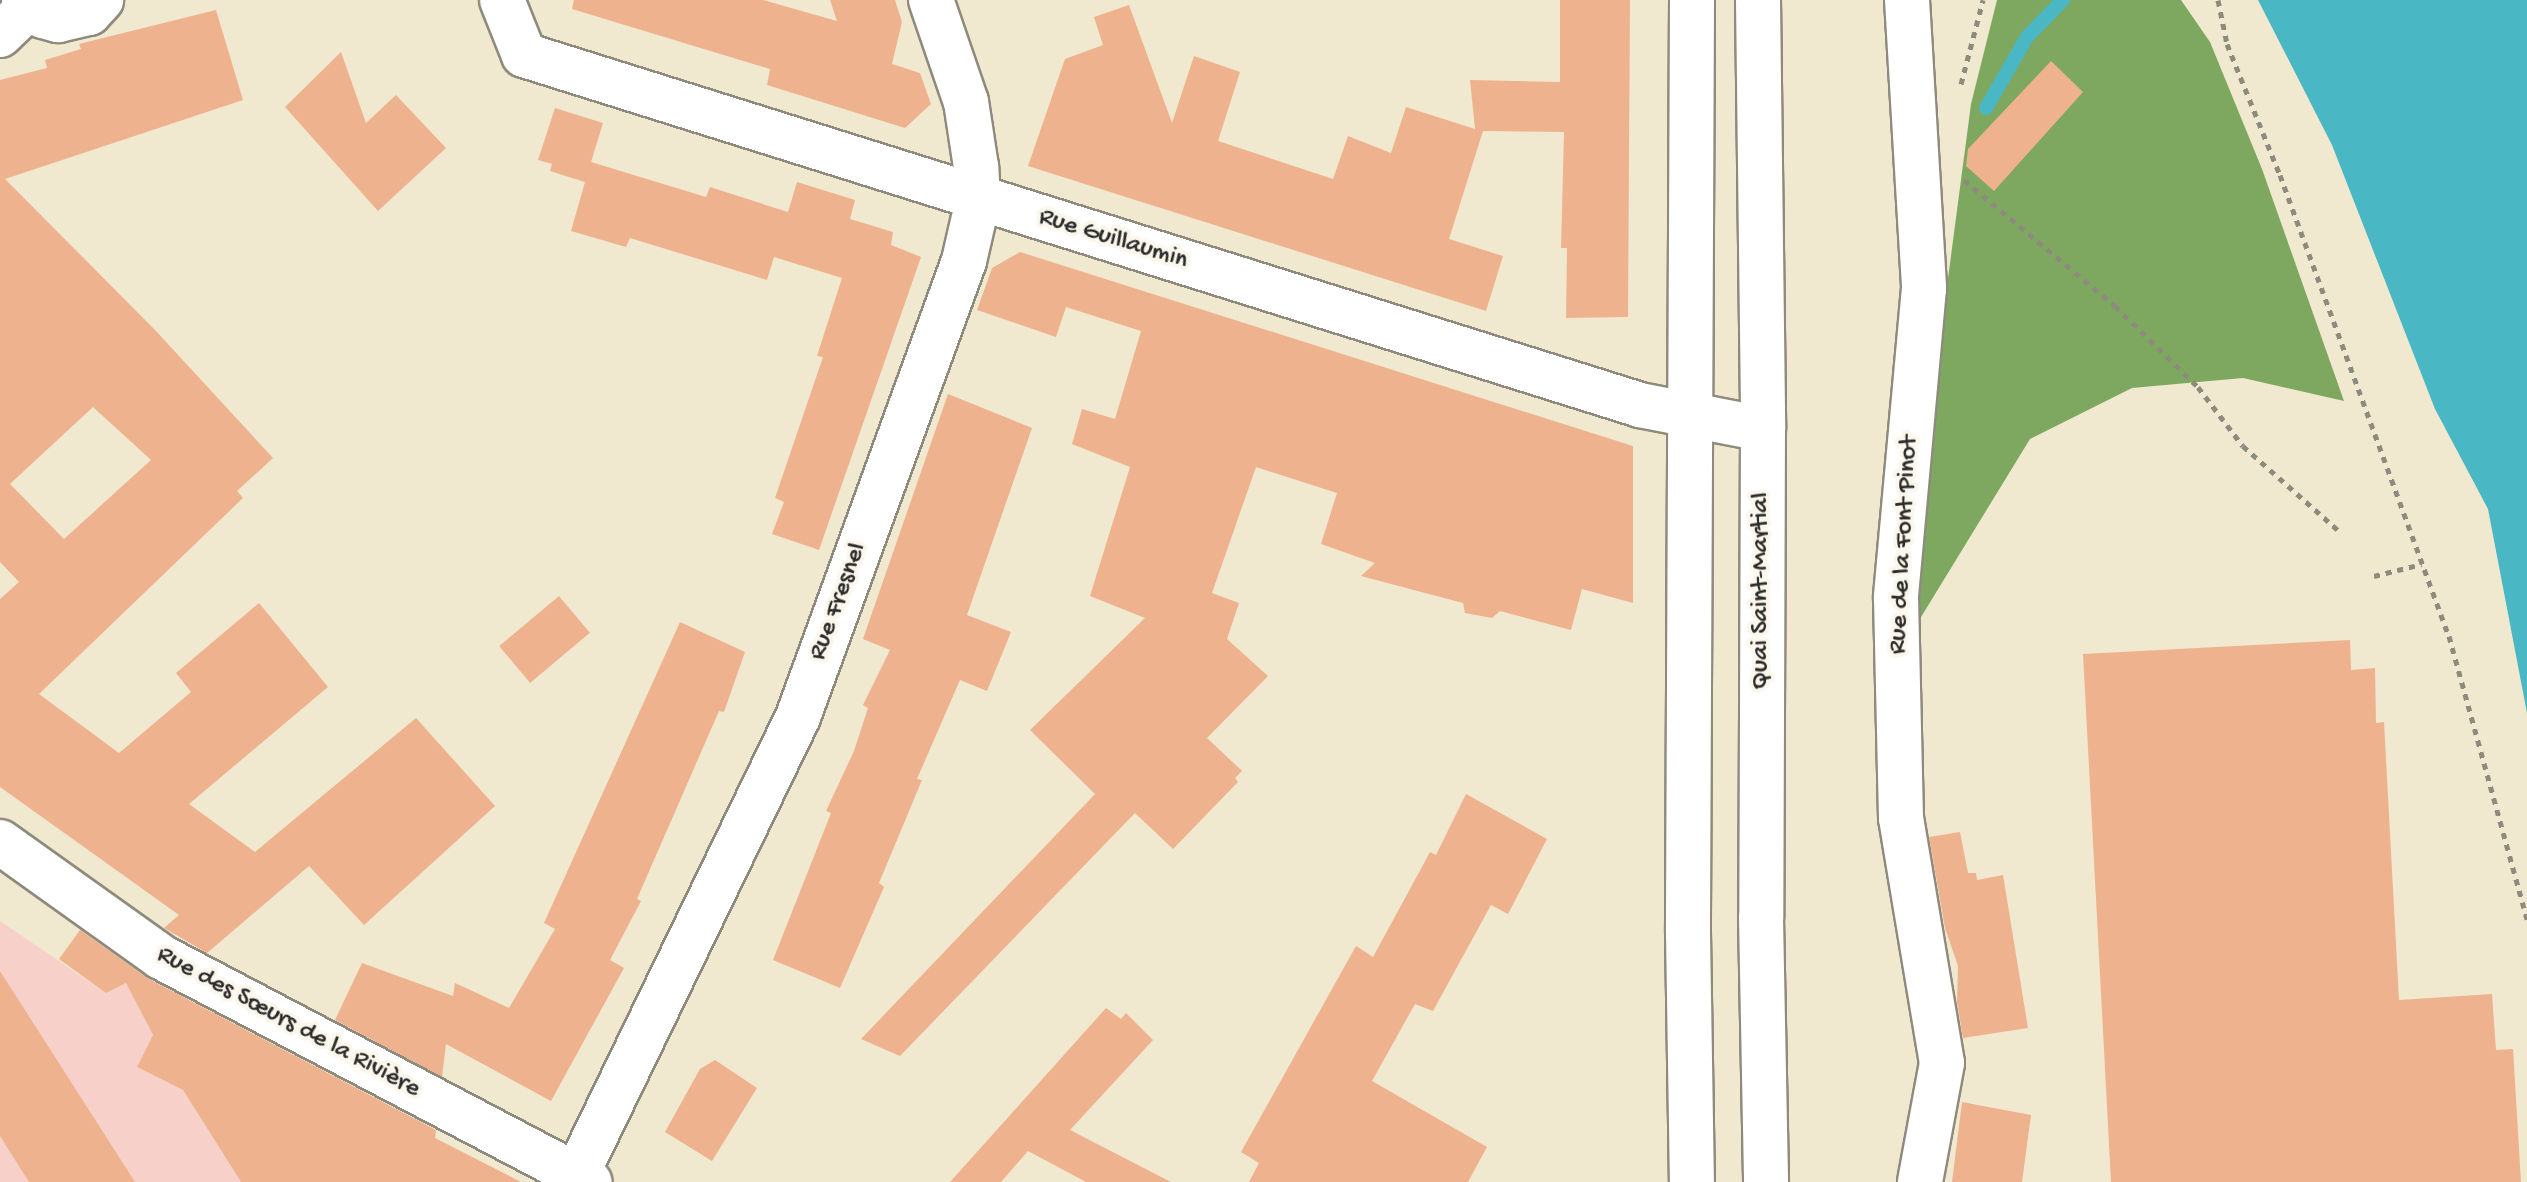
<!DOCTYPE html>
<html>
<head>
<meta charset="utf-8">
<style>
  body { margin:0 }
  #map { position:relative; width:2527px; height:1182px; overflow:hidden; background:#f0e9cf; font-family:"Gochi Hand",sans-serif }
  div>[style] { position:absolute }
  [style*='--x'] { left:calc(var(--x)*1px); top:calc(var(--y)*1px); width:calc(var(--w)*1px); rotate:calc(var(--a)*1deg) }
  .built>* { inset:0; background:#f7d0c9 }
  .forest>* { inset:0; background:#7ea860 }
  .water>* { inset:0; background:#4ab7c4 }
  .stream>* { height:14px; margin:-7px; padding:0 7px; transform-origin:7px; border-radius:7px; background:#4ab7c4 }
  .building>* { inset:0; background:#eeb28f; transform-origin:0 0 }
  .path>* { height:5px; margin-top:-2.5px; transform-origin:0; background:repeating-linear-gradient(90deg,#8e8a7d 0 6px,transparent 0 12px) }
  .roads { filter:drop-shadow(2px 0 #8e8a7d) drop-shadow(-2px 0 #8e8a7d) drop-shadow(0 2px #8e8a7d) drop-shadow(0 -2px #8e8a7d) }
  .minor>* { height:44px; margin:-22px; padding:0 22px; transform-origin:22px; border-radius:22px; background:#fff }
  .major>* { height:44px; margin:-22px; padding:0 22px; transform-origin:22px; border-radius:22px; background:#fff }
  span { translate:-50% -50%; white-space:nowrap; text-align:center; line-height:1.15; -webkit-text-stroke:8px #fbf7ec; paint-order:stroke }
  .street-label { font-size:26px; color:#2b2b2b }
</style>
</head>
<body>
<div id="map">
  <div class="built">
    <i style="clip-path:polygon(0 921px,106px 993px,126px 983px,153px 1035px,137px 1067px,183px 1090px,241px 1182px,0 1182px)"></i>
  </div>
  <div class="forest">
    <i style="clip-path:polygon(1997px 0,2181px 0,2210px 42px,2262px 169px,2344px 401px,2243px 378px,2132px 388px,2030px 439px,1918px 622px,1939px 347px,1971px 104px)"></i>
  </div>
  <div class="water">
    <i style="clip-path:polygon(2258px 0,2527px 0,2527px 713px,2488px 509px,2435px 409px,2332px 145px)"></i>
  </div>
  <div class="stream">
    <i style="--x:1986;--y:108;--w:82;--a:-60"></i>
    <i style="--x:2027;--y:37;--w:52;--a:-45.8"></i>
  </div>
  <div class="building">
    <i style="clip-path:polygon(574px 0,763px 0,837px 21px,830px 0,895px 0,902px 22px,892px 64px,920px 73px,931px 104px,905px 128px,767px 85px,770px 69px,572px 9px)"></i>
    <i style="clip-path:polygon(1560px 0,1630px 0,1628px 317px,1566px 318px,1567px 248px,1561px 248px,1564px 132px,1483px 131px,1449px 239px,1503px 256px,1486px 311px,1028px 166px,1065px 59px,1103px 45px,1094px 17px,1129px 5px,1172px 123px,1194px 56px,1240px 72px,1218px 141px,1333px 179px,1348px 136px,1391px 153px,1406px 107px,1475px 129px,1470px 80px,1560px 82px)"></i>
    <i style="clip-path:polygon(evenodd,216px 10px,243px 100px,5px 179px,156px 331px,273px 458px,237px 491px,243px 498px,39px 694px,119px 753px,191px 692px,176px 673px,259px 603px,328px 687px,189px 804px,255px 852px,416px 718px,495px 806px,364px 925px,309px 866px,207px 953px,164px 928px,179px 915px,0 787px,0 599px,19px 582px,0 562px,0 80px,47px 68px,45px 60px,81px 49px,79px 44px,216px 10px,93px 407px,151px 460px,64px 539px,10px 484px,93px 407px)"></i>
    <i style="clip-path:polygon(341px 52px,366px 123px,396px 95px,446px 148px,378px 211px,285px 107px)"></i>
    <i style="clip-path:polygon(2051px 61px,2083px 92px,1994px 191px,1966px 166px,1968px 149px)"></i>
    <i style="clip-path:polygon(555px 108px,603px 123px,591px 162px,706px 197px,710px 187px,788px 212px,797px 182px,855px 200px,850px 219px,893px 232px,891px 245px,921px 257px,819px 550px,772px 534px,784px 502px,775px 498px,823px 357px,817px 356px,842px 278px,774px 257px,767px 280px,630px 238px,626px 247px,571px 231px,585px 182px,550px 171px,552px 164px,538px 160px)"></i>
    <i style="clip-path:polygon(1020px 252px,1633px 446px,1633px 603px,1582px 589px,1571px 630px,1500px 611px,1492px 618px,1465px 613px,1463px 603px,1361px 576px,1375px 563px,1321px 544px,1337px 493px,1256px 467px,1212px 593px,1239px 603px,1227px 639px,1268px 676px,1207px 738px,1242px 771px,1235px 778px,1238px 782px,1173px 849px,1135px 813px,900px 1056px,861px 1039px,1095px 794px,1030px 730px,1145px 618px,1090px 596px,1130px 467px,1072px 444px,1082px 409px,1115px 419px,1141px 331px,1066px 307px,1056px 337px,977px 310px,992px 268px)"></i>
    <i style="clip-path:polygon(948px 394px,1032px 428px,967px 615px,1011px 632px,987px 691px,960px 680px,917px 779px,922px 780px,879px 883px,884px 887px,840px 988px,773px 960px,831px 813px,826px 811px,854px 751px,868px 708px,863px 705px,890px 650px,863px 639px)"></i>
    <i style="left:559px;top:596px;width:48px;height:78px;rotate:50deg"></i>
    <i style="clip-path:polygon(680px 622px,745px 652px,724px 712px,719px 711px,637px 899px,641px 901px,610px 960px,624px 968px,551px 1101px,446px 1044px,442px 1077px,335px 1020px,362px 963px,453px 996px,455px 983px,509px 1008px,555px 929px,544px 923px)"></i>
    <i style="clip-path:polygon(2350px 640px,2351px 670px,2375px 668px,2376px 723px,2384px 722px,2399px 1000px,2492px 994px,2496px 1050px,2513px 1049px,2521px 1182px,2111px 1182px,2083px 654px)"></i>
    <i style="clip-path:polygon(1466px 794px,1547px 839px,1508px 914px,1491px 905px,1433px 1011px,1415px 1004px,1372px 1081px,1487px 1147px,1468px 1182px,1249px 1182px,1259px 1163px,1241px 1152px,1356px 946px,1373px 957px,1430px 852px,1436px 855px)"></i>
    <i style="clip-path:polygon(1960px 832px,1968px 873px,1976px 873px,1977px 880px,2003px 875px,2028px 1028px,1963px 1038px,1957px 1002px,1958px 966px,1945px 928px,1929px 837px)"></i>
    <i style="clip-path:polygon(80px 930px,149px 979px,436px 1130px,435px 1138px,521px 1182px,241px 1182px,183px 1090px,137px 1067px,153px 1035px,126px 983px,106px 993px,59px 959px)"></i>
    <i style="clip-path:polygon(0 971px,135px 1182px,29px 1182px,0 1136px)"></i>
    <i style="clip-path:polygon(1106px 1008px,1121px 1019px,1126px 1013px,1153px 1040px,1070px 1130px,1171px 1182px,1086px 1182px,1028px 1151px,1001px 1182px,950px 1182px)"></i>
    <i style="clip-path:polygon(715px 1060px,757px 1088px,712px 1161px,665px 1132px,700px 1069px)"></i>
    <i style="clip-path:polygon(1962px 1102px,2031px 1115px,2022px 1182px,1952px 1182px)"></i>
  </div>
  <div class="path">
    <i style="--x:2218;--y:0;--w:45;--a:78.4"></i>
    <i style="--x:2227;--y:44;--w:141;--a:68"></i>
    <i style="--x:2280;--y:175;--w:491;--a:69.9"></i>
    <i style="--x:2449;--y:636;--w:295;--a:74.6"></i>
    <i style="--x:1961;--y:84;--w:87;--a:-75.3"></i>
    <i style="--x:1964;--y:180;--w:197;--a:39.8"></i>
    <i style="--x:2115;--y:306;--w:116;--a:44.3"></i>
    <i style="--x:2198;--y:387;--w:74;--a:52.7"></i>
    <i style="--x:2243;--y:446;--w:128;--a:41.5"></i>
    <i style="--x:2374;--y:576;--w:49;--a:-14"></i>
  </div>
  <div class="roads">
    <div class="minor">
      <i style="--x:24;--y:0;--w:25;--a:40"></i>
      <i style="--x:43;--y:16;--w:16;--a:15"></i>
      <i style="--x:58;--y:20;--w:32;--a:-13"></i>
      <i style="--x:89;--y:13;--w:18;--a:-47"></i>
      <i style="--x:502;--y:0;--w:59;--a:68.2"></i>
      <i style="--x:524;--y:55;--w:1170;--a:17.41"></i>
      <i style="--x:1640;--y:405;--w:125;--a:11"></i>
      <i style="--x:1907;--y:0;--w:289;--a:86.6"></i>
      <i style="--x:1924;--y:288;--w:311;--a:95.2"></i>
      <i style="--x:1896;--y:598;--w:220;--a:88.7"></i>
      <i style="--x:1901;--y:818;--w:248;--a:80.5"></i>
      <i style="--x:1942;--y:1063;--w:121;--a:100.5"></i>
      <i style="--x:0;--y:35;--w:40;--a:-44"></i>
      <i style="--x:0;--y:842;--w:198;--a:35.5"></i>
      <i style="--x:161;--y:957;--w:484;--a:27.7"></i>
      <i style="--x:573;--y:1182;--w:517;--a:-64.18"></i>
      <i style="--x:798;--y:717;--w:485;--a:-70"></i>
      <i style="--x:964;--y:261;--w:63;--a:-77.1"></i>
      <i style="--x:978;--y:200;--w:33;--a:-93"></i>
      <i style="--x:976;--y:167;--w:66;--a:-98.7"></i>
      <i style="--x:966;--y:102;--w:108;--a:-108.9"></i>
    </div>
    <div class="major">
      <i style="--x:1692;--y:0;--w:933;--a:90.25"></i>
      <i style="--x:1688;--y:933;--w:249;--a:89.1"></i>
      <i style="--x:1758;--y:0;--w:429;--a:89.3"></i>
      <i style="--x:1763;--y:429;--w:489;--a:90.2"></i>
      <i style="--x:1761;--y:918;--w:264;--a:88.9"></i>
    </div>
  </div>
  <div class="street-label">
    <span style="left:1113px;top:240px;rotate:17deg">Rue Guillaumin</span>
    <span style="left:1905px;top:545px;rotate:-87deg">Rue de la Font Pinot</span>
    <span style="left:1762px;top:591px;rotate:-90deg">Quai Saint-Martial</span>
    <span style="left:839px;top:602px;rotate:-70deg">Rue Fresnel</span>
    <span style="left:288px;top:1023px;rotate:28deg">Rue des Sœurs de la Rivière</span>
  </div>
</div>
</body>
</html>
